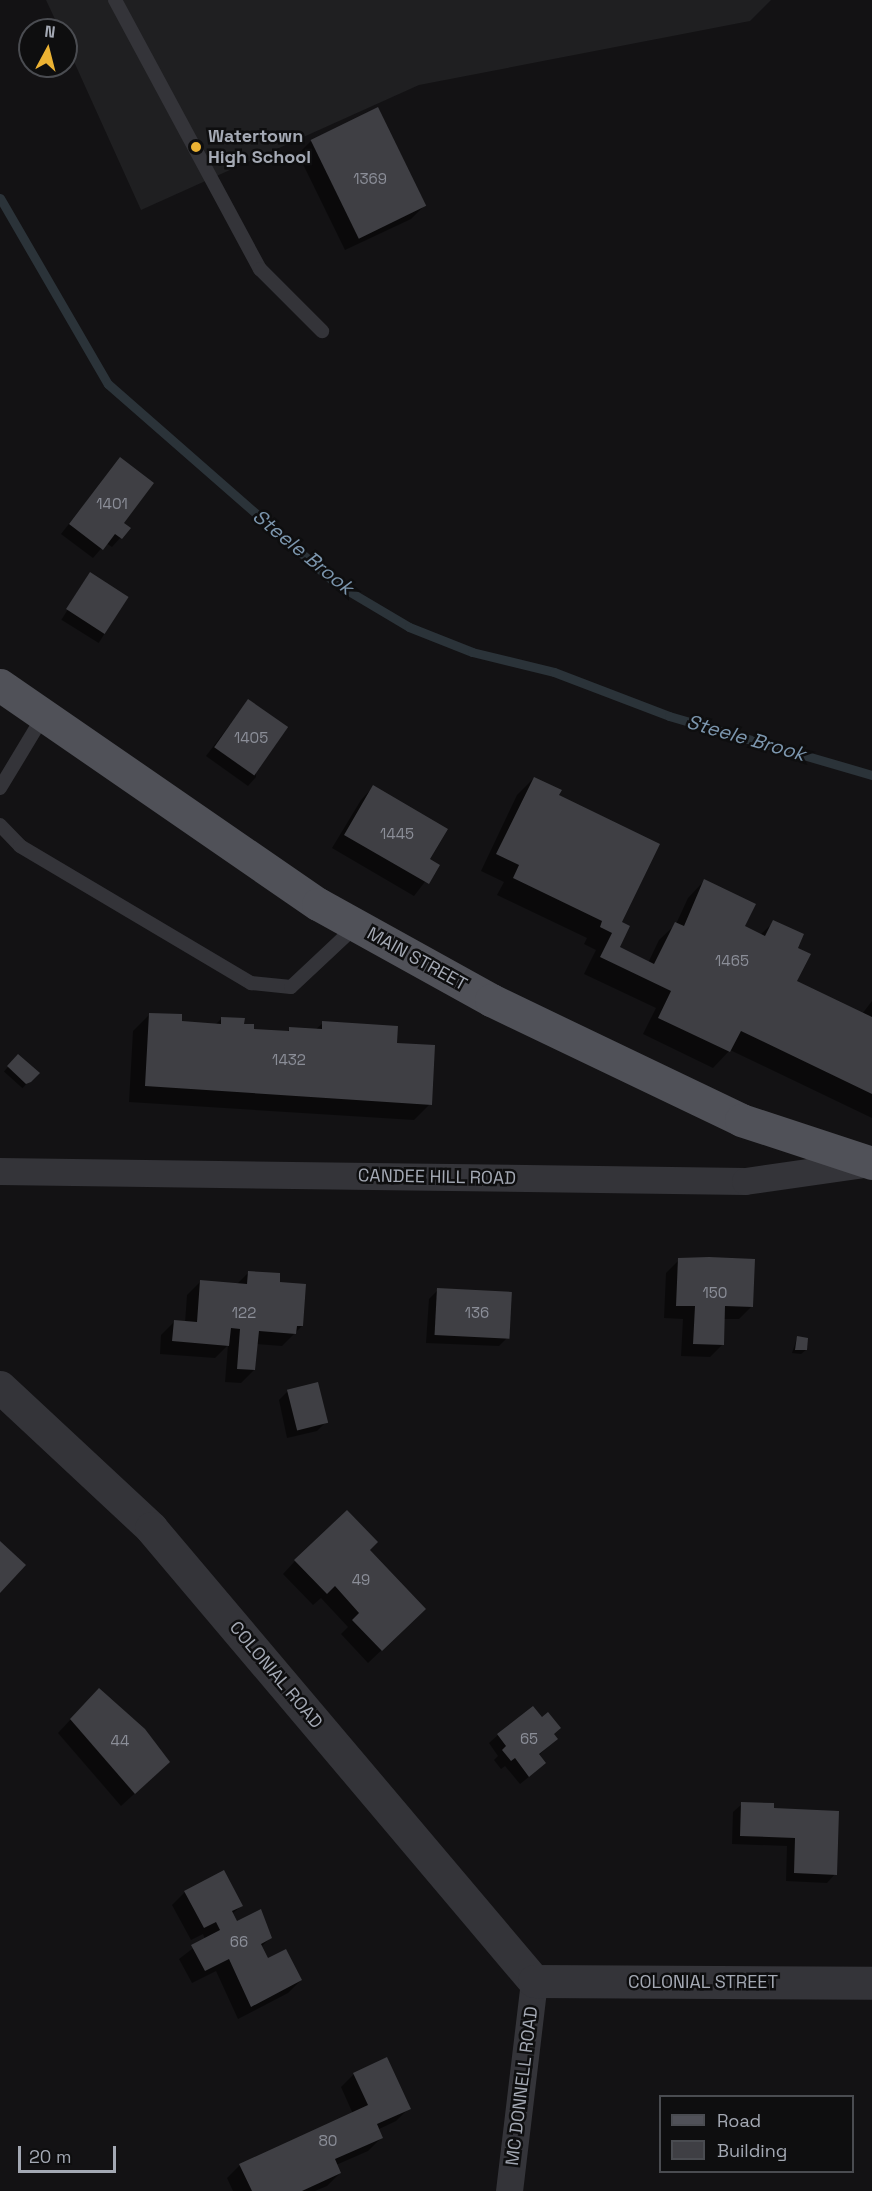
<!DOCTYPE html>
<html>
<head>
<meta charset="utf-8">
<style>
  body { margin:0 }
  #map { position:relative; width:872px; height:2191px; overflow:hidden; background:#131214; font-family:"Space Grotesk",sans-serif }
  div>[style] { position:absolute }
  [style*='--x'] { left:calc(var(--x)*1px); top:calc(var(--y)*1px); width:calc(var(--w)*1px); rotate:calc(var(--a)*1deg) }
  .built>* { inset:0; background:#1f1f21 }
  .shadow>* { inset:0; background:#0007; transform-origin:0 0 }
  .stream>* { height:9px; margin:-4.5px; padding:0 4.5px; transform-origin:4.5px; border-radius:4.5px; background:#2b3339 }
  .building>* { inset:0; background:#3f3f44; transform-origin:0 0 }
  .service>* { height:14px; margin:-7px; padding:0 7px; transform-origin:7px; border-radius:7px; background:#343439 }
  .minor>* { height:27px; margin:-13.5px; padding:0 13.5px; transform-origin:13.5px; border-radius:13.5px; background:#343439 }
  .tertiary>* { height:33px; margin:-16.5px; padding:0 16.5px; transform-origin:16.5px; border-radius:16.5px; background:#343439 }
  .primary>* { height:33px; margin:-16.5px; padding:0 16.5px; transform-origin:16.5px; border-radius:16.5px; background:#505158 }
  .dots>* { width:16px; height:16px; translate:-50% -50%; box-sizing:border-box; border:3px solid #0e0e0f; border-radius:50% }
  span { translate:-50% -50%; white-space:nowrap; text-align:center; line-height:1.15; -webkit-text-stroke:5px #0e0e0f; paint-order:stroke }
  .number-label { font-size:15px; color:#8b8e98 }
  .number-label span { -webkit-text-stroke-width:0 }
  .poi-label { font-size:18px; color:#a4a9b4; font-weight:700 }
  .left { translate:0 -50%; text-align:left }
  .street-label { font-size:18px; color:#a4a9b4 }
  .water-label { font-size:20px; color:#7c96ae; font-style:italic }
  .legend { position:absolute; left:659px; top:2095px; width:195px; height:78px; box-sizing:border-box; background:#0e0e0f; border:2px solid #4a4c51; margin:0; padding:8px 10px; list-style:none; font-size:18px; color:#a4a9b4 }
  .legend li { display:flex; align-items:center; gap:12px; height:30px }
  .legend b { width:30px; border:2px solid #4a4c51 }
  .north { position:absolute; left:18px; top:18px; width:60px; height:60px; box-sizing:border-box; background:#0e0e0f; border:2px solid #4a4c51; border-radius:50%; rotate:7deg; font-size:16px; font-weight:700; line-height:24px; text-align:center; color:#a4a9b4 }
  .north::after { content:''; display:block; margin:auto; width:21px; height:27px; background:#ebb233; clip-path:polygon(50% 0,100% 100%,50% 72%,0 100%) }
  .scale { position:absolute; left:18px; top:2146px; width:98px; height:27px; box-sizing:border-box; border:3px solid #a4a9b4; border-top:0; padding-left:8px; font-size:18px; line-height:21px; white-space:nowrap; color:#a4a9b4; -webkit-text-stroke:4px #0e0e0f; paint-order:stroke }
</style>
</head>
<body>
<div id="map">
  <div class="built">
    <i style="clip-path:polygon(46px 0,771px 0,750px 21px,419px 85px,141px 210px,66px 44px,66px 30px,60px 30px)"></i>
  </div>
  <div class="shadow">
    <i style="clip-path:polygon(377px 109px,424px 206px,411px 219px,345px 250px,298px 154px,311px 141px)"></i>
    <i style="clip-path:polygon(120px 459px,122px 523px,129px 528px,112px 547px,106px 543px,93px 558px,61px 534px)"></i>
    <i style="left:90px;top:574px;width:44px;height:54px;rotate:32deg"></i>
    <i style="clip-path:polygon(248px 701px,256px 777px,248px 786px,206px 756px)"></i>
    <i style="clip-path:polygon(534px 778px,557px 796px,620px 923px,618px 948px,648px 963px,659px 940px,676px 924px,688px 898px,704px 881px,743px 927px,760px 935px,774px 922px,796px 948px,795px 982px,862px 1014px,872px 1001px,872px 1118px,730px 1050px,713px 1068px,643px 1034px,656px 1008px,584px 974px,596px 950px,584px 944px,587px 938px,497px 895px,504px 882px,481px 871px,517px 795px)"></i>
    <i style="clip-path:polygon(373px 787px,428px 860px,438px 865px,414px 896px,332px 848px,361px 800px)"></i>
    <i style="clip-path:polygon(150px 1014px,180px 1023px,215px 1025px,222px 1018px,253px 1031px,286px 1033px,290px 1029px,315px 1030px,323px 1023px,395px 1045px,430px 1104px,414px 1120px,129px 1102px,133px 1031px)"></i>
    <i style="left:18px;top:1056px;width:25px;height:21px;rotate:42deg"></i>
    <i style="clip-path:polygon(679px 1260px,752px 1306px,739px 1319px,724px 1319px,723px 1344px,710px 1357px,681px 1356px,683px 1319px,664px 1318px,666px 1273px)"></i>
    <i style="clip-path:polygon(248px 1273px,278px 1283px,302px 1326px,282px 1346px,256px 1344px,254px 1370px,241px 1383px,225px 1382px,228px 1345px,215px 1358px,160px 1354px,161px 1335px,174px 1322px,185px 1323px,187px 1295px,200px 1282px,236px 1285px)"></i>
    <i style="clip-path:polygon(438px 1290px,508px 1337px,499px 1346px,426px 1343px,429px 1299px)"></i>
    <i style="clip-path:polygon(797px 1338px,806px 1350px,801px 1354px,792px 1353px)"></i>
    <i style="clip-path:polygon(288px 1391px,326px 1422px,317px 1431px,287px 1438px,279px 1400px)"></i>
    <i style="clip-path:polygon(367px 1550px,411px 1622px,368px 1663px,341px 1634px,348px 1627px,321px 1598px,313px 1605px,283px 1574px,295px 1561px)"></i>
    <i style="clip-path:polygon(86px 1703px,155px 1775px,121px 1806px,58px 1733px)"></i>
    <i style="clip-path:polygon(498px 1735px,556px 1739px,538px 1756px,535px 1772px,520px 1784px,505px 1766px,501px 1769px,494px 1760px,498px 1756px,489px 1743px)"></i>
    <i style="clip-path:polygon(742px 1804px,772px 1810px,835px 1874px,827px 1883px,786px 1881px,787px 1846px,732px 1844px,733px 1812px)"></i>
    <i style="clip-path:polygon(185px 1892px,241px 1906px,232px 1914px,237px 1923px,270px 1938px,261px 1947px,267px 1960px,301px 1980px,288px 1993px,238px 2019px,216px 1971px,192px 1983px,179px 1959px,205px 1939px,203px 1934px,191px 1940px,172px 1905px)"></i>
    <i style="clip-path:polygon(354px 2074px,409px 2108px,396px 2121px,377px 2130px,381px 2138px,368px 2151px,336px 2165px,340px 2173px,327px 2186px,315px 2191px,233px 2191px,227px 2178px,240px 2165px,353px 2114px,341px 2087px)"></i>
  </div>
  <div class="stream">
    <i style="--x:0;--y:198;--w:215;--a:59.9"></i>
    <i style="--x:108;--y:384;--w:302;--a:41.2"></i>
    <i style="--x:335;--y:583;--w:86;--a:30.7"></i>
    <i style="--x:409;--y:627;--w:68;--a:21.6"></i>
    <i style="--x:472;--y:652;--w:84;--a:13.7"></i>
    <i style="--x:554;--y:672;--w:123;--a:20.9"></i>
    <i style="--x:669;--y:716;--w:211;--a:16.2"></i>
  </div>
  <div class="building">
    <i style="left:378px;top:107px;width:110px;height:75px;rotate:64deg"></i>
    <i style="clip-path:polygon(120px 457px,154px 483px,124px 523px,131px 528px,122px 539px,115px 534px,103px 550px,69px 524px)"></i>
    <i style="left:90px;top:572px;width:46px;height:44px;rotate:33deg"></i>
    <i style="left:248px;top:699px;width:49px;height:59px;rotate:35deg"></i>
    <i style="clip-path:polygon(534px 777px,562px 790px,559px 795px,660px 844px,622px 922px,630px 926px,620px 947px,654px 964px,675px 922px,684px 926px,704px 879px,756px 904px,745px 926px,765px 936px,773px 920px,804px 934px,798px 948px,811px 954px,797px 981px,872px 1017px,872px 1094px,741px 1031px,730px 1052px,658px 1018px,671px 991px,600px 957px,612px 933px,600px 927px,602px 921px,513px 878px,519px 865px,496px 854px)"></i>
    <i style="clip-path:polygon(373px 785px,448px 829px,430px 859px,440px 865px,429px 884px,344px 835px)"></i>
    <i style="clip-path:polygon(149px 1013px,182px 1014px,182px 1021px,221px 1024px,221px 1017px,245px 1018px,244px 1024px,254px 1024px,254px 1029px,289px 1031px,289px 1027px,322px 1029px,322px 1021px,398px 1026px,397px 1043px,435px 1045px,432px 1105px,145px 1086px)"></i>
    <i style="clip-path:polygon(18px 1054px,40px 1073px,31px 1082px,26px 1084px,7px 1066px)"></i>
    <i style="clip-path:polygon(709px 1257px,755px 1259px,753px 1307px,725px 1306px,724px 1345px,693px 1344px,695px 1306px,676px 1306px,678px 1258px)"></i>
    <i style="clip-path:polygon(248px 1271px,280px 1273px,280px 1282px,306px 1284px,303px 1326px,297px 1326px,296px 1334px,259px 1331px,255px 1370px,237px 1369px,240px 1329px,231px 1328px,229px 1346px,172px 1341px,174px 1320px,197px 1322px,200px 1280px,247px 1284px)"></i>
    <i style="left:437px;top:1288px;width:75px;height:47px;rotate:3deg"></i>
    <i style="clip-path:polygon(797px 1336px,808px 1338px,807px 1350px,795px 1350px)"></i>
    <i style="left:318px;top:1382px;width:42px;height:32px;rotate:76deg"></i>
    <i style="clip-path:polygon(347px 1510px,378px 1542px,370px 1550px,426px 1609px,382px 1651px,352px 1620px,359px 1613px,335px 1586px,327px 1594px,294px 1560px)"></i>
    <i style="clip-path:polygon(0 1541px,26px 1565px,0 1593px)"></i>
    <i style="clip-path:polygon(99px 1688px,145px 1729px,170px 1762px,135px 1794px,70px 1719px)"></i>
    <i style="clip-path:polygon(533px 1706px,542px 1717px,548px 1712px,561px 1728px,554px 1734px,558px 1739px,539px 1754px,546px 1763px,529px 1777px,515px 1758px,511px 1761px,502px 1750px,506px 1746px,497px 1734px)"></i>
    <i style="clip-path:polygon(741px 1802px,774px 1803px,774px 1808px,839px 1811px,837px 1875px,794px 1873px,795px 1838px,740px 1836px)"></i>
    <i style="clip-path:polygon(224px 1870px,243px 1906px,232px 1911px,237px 1921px,261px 1909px,272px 1938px,261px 1944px,268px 1958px,286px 1949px,302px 1980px,251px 2007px,229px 1959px,205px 1971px,191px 1945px,220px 1930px,216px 1922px,204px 1928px,184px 1891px)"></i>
    <i style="clip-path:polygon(387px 2057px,411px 2109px,377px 2124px,383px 2138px,335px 2159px,341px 2173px,302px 2191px,252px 2191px,239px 2164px,368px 2105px,353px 2073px)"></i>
  </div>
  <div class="service">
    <i style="--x:115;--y:0;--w:306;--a:61.7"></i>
    <i style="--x:260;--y:269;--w:88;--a:45"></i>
    <i style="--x:0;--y:788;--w:85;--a:-58.9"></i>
    <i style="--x:0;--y:825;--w:29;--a:46"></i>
    <i style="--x:20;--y:846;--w:269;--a:30.7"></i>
    <i style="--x:251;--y:983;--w:40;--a:5.7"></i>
    <i style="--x:291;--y:987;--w:89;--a:-43.2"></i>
  </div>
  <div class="minor">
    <i style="--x:0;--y:1171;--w:745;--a:0.77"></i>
    <i style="--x:745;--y:1181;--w:126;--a:-8.2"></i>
    <i style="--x:509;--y:2191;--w:211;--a:-83.2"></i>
  </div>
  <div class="tertiary">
    <i style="--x:0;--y:1387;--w:207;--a:43"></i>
    <i style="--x:151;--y:1528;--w:593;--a:49.79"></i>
    <i style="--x:534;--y:1981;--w:338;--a:0.3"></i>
  </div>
  <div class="primary">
    <i style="--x:0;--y:685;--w:386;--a:34.6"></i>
    <i style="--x:318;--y:904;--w:198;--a:29"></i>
    <i style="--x:491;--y:1000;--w:277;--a:25.6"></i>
    <i style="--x:741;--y:1120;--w:138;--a:18.2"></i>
  </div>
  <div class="dots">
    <i style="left:196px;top:147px;background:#ebb233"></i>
  </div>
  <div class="number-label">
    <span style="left:370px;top:179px">1369</span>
    <span style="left:112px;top:504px">1401</span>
    <span style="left:251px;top:738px">1405</span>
    <span style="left:397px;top:834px">1445</span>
    <span style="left:732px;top:961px">1465</span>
    <span style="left:289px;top:1060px">1432</span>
    <span style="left:715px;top:1293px">150</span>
    <span style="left:244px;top:1313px">122</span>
    <span style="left:477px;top:1313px">136</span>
    <span style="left:361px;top:1580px">49</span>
    <span style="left:529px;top:1739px">65</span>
    <span style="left:120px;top:1741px">44</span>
    <span style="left:239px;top:1942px">66</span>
    <span style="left:328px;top:2141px">80</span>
  </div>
  <div class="poi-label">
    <span class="left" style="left:208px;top:147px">Watertown<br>High School</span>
  </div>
  <div class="street-label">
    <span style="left:417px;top:959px;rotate:29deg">MAIN STREET</span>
    <span style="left:437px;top:1177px;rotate:1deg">CANDEE HILL ROAD</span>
    <span style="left:276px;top:1675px;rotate:50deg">COLONIAL ROAD</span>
    <span style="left:703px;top:1982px">COLONIAL STREET</span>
    <span style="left:522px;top:2086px;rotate:-83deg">MC DONNELL ROAD</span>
  </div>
  <div class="water-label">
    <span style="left:303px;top:552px;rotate:39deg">Steele Brook</span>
    <span style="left:746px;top:738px;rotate:16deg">Steele Brook</span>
  </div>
  <ul class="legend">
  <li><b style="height:8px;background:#505158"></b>Road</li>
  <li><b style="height:16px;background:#3f3f44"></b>Building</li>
  </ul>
  <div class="north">N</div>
  <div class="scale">20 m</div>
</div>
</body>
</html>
